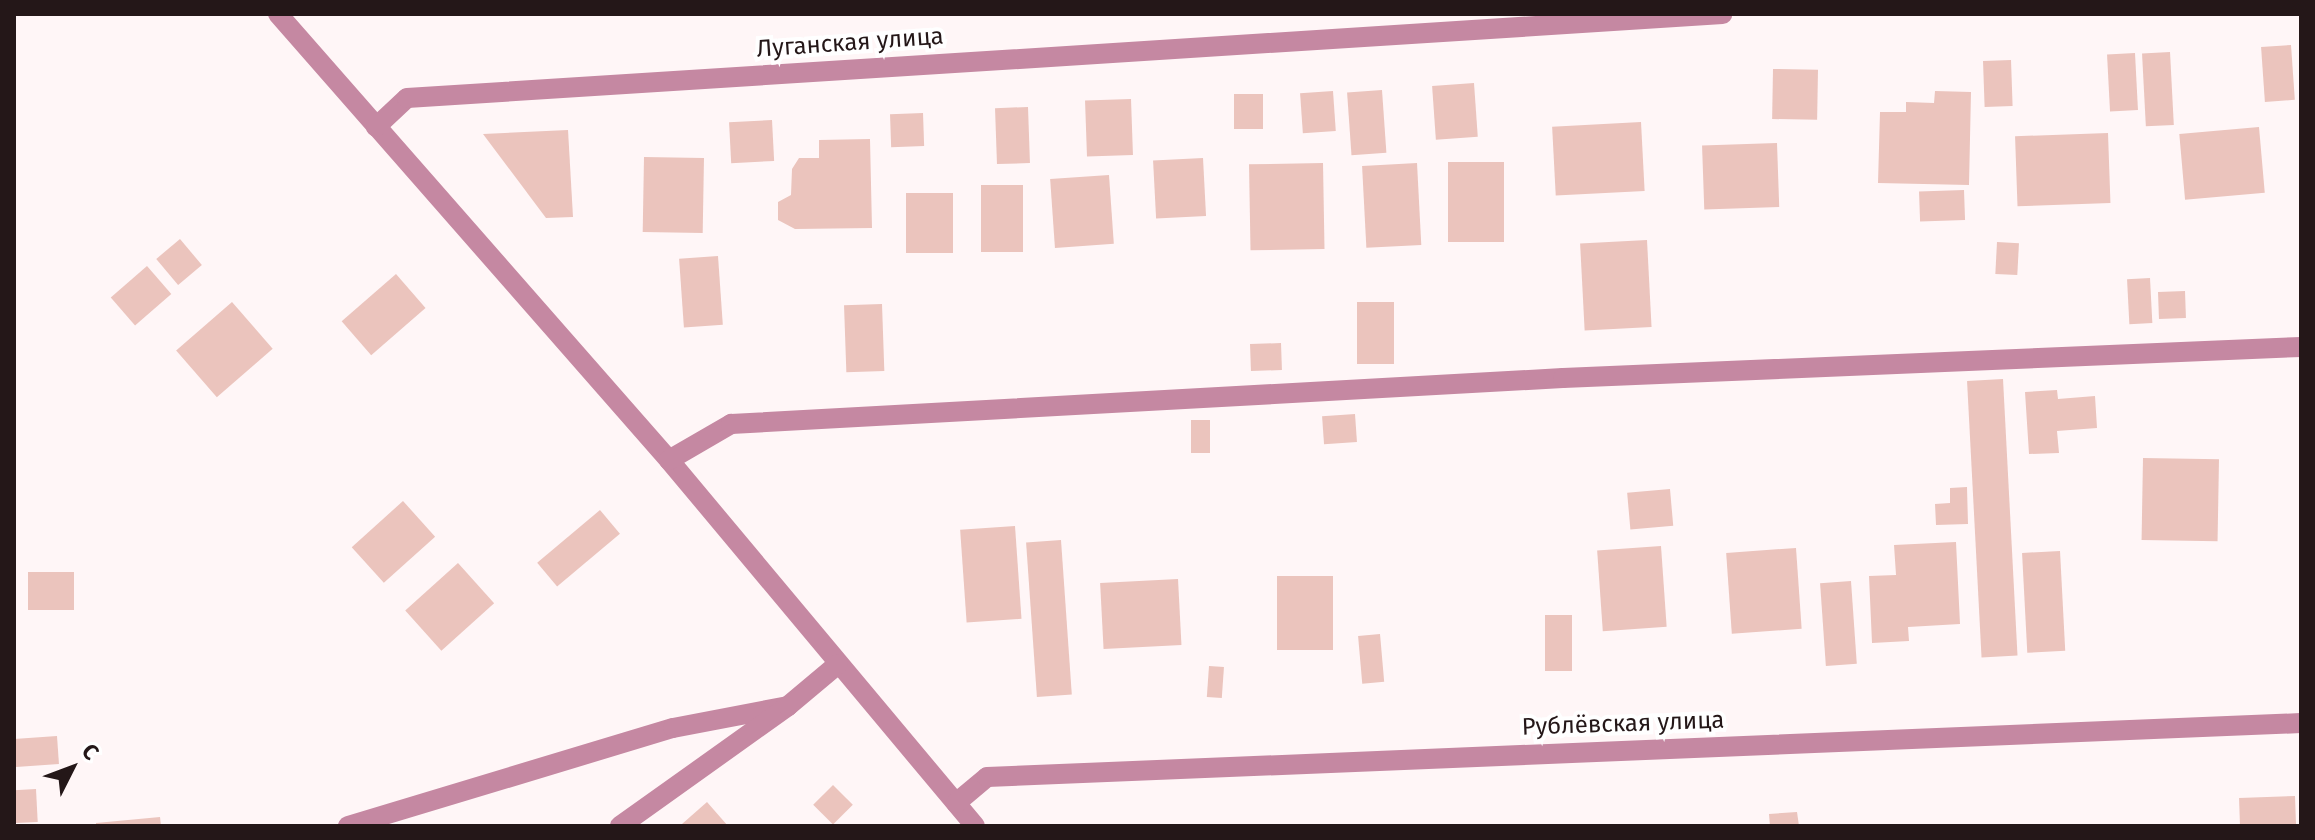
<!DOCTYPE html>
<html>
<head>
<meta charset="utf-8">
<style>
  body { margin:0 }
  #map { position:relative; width:2315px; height:840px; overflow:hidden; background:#fff6f7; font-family:"Fira Sans",sans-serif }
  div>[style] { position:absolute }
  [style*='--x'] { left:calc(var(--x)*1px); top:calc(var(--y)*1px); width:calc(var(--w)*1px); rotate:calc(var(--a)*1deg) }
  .building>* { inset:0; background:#ebc4bd; transform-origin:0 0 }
  .minor>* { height:20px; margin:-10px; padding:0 10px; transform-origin:10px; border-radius:10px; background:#c588a2 }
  span { translate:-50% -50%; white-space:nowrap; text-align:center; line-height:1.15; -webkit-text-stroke:8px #fff; paint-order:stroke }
  .street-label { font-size:24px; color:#241718 }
  .frame { position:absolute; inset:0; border:16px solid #241718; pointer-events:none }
  .north { position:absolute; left:32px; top:728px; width:80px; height:80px; -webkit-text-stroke:6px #fff; paint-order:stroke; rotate:48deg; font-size:22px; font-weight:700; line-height:32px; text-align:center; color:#241718 }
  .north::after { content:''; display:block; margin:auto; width:28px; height:36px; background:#241718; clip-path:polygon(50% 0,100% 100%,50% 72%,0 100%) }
</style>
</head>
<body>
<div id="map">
  <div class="building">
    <i style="left:2291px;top:45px;width:55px;height:30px;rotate:86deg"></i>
    <i style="left:2170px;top:52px;width:73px;height:28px;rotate:87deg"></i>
    <i style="left:2135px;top:53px;width:57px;height:28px;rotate:87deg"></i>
    <i style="left:2011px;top:60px;width:46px;height:28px;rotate:88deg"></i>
    <i style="left:1773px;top:69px;width:45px;height:50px;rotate:1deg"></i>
    <i style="left:1474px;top:83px;width:54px;height:42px;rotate:86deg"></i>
    <i style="left:1382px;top:90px;width:63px;height:35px;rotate:86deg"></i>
    <i style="left:1333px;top:91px;width:40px;height:33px;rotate:86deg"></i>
    <i style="clip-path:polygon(1935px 91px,1971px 92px,1969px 185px,1878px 183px,1880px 112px,1906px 112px,1906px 102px,1934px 103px)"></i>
    <i style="left:1234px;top:94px;width:29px;height:35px"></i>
    <i style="left:1131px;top:99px;width:56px;height:46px;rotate:88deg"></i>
    <i style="left:1028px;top:107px;width:56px;height:33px;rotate:88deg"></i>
    <i style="left:923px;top:113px;width:33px;height:33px;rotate:88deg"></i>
    <i style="left:772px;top:120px;width:41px;height:43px;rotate:87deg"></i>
    <i style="left:1641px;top:122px;width:69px;height:89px;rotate:87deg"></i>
    <i style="left:2259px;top:127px;width:66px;height:80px;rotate:85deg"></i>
    <i style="clip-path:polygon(568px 130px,573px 217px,546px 218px,483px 134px)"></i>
    <i style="left:2108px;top:133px;width:70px;height:93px;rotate:88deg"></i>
    <i style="clip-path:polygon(870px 139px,872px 228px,795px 229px,778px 220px,778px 202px,791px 195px,792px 169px,799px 158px,819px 158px,819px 140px)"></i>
    <i style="left:1777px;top:143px;width:64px;height:75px;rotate:88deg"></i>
    <i style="left:644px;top:157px;width:60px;height:75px;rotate:1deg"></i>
    <i style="left:1203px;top:158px;width:58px;height:50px;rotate:87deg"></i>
    <i style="left:1448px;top:162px;width:56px;height:80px"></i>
    <i style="left:1323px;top:163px;width:86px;height:74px;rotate:89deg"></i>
    <i style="left:1417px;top:163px;width:82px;height:55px;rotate:87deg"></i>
    <i style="left:1109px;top:175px;width:69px;height:59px;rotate:86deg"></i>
    <i style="left:981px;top:185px;width:42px;height:67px"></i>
    <i style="left:1964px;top:190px;width:30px;height:45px;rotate:88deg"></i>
    <i style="left:906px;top:193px;width:47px;height:60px"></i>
    <i style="left:180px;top:239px;width:34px;height:31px;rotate:50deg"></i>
    <i style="left:1647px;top:240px;width:87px;height:67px;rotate:87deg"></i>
    <i style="left:1997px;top:242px;width:22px;height:32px;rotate:3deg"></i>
    <i style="left:718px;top:256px;width:69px;height:39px;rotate:86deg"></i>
    <i style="left:147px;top:266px;width:37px;height:48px;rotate:49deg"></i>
    <i style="left:396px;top:274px;width:45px;height:72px;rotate:49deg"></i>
    <i style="left:2150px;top:278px;width:45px;height:23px;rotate:87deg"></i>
    <i style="left:2185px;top:291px;width:27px;height:27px;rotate:88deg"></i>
    <i style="left:232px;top:302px;width:62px;height:74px;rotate:49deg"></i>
    <i style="left:1357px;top:302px;width:37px;height:62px"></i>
    <i style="left:882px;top:304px;width:67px;height:38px;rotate:88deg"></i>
    <i style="left:1281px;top:343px;width:27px;height:31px;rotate:88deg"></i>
    <i style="left:2003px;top:379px;width:277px;height:36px;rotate:87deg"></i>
    <i style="clip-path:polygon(2057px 390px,2058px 399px,2095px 396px,2097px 428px,2057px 431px,2059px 453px,2029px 454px,2025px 392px)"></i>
    <i style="left:1355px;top:414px;width:28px;height:33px;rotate:86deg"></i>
    <i style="left:1210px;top:420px;width:33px;height:19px;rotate:90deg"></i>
    <i style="left:2143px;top:458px;width:76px;height:82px;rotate:1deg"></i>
    <i style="clip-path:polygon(1967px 487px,1968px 524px,1936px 525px,1935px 504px,1950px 503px,1950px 488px)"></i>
    <i style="left:1670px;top:489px;width:37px;height:43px;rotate:85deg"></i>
    <i style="left:403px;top:501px;width:48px;height:69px;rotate:48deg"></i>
    <i style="left:600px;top:510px;width:31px;height:82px;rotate:50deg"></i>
    <i style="left:1015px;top:526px;width:93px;height:55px;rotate:86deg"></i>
    <i style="left:1061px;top:540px;width:155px;height:35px;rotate:86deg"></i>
    <i style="clip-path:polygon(1956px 542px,1960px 624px,1908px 627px,1909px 641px,1872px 643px,1869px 576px,1896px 575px,1894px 545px)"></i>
    <i style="left:1661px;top:546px;width:81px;height:64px;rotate:86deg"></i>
    <i style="left:1796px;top:548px;width:81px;height:70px;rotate:86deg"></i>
    <i style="left:2060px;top:551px;width:100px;height:38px;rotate:87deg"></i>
    <i style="left:458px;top:563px;width:54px;height:71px;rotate:48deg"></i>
    <i style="left:28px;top:572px;width:46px;height:38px"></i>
    <i style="left:1277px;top:576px;width:56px;height:74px"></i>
    <i style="left:1178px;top:579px;width:66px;height:78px;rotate:87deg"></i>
    <i style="left:1851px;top:581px;width:83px;height:31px;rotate:86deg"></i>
    <i style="left:1572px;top:615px;width:56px;height:27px;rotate:90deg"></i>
    <i style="left:1380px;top:634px;width:48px;height:22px;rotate:85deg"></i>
    <i style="left:1209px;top:666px;width:15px;height:31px;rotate:4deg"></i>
    <i style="left:57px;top:736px;width:28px;height:43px;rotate:86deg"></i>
    <i style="left:833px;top:785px;width:28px;height:28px;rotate:45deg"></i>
    <i style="left:36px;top:789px;width:33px;height:22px;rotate:87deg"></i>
    <i style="left:2295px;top:796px;width:30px;height:56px;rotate:88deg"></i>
    <i style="clip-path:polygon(707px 802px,728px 826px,684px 826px,682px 824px)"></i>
    <i style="clip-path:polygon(1797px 812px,1799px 826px,1770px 826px,1769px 814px)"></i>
    <i style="clip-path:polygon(160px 817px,161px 826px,96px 826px,96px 823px)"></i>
  </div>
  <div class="minor">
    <i style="--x:278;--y:14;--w:593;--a:48.76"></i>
    <i style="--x:669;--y:460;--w:477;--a:50.1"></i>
    <i style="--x:376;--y:127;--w:42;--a:-43.1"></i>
    <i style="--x:407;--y:98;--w:1318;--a:-3.65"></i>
    <i style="--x:669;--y:460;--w:72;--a:-30.1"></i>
    <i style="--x:731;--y:424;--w:833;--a:-3.16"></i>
    <i style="--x:1563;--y:378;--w:739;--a:-2.41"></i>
    <i style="--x:956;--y:803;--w:40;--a:-40"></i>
    <i style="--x:987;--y:777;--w:1315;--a:-2.35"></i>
    <i style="--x:348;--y:826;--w:339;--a:-16.8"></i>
    <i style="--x:673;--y:728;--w:117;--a:-10.8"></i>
    <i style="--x:620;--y:826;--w:206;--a:-35.5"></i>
    <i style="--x:788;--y:706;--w:65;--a:-40"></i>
  </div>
  <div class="street-label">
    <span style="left:850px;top:43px;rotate:-4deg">Луганская улица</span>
    <span style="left:1623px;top:724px;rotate:-2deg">Рублёвская улица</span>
  </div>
  <div class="frame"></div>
  <div class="north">С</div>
</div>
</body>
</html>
